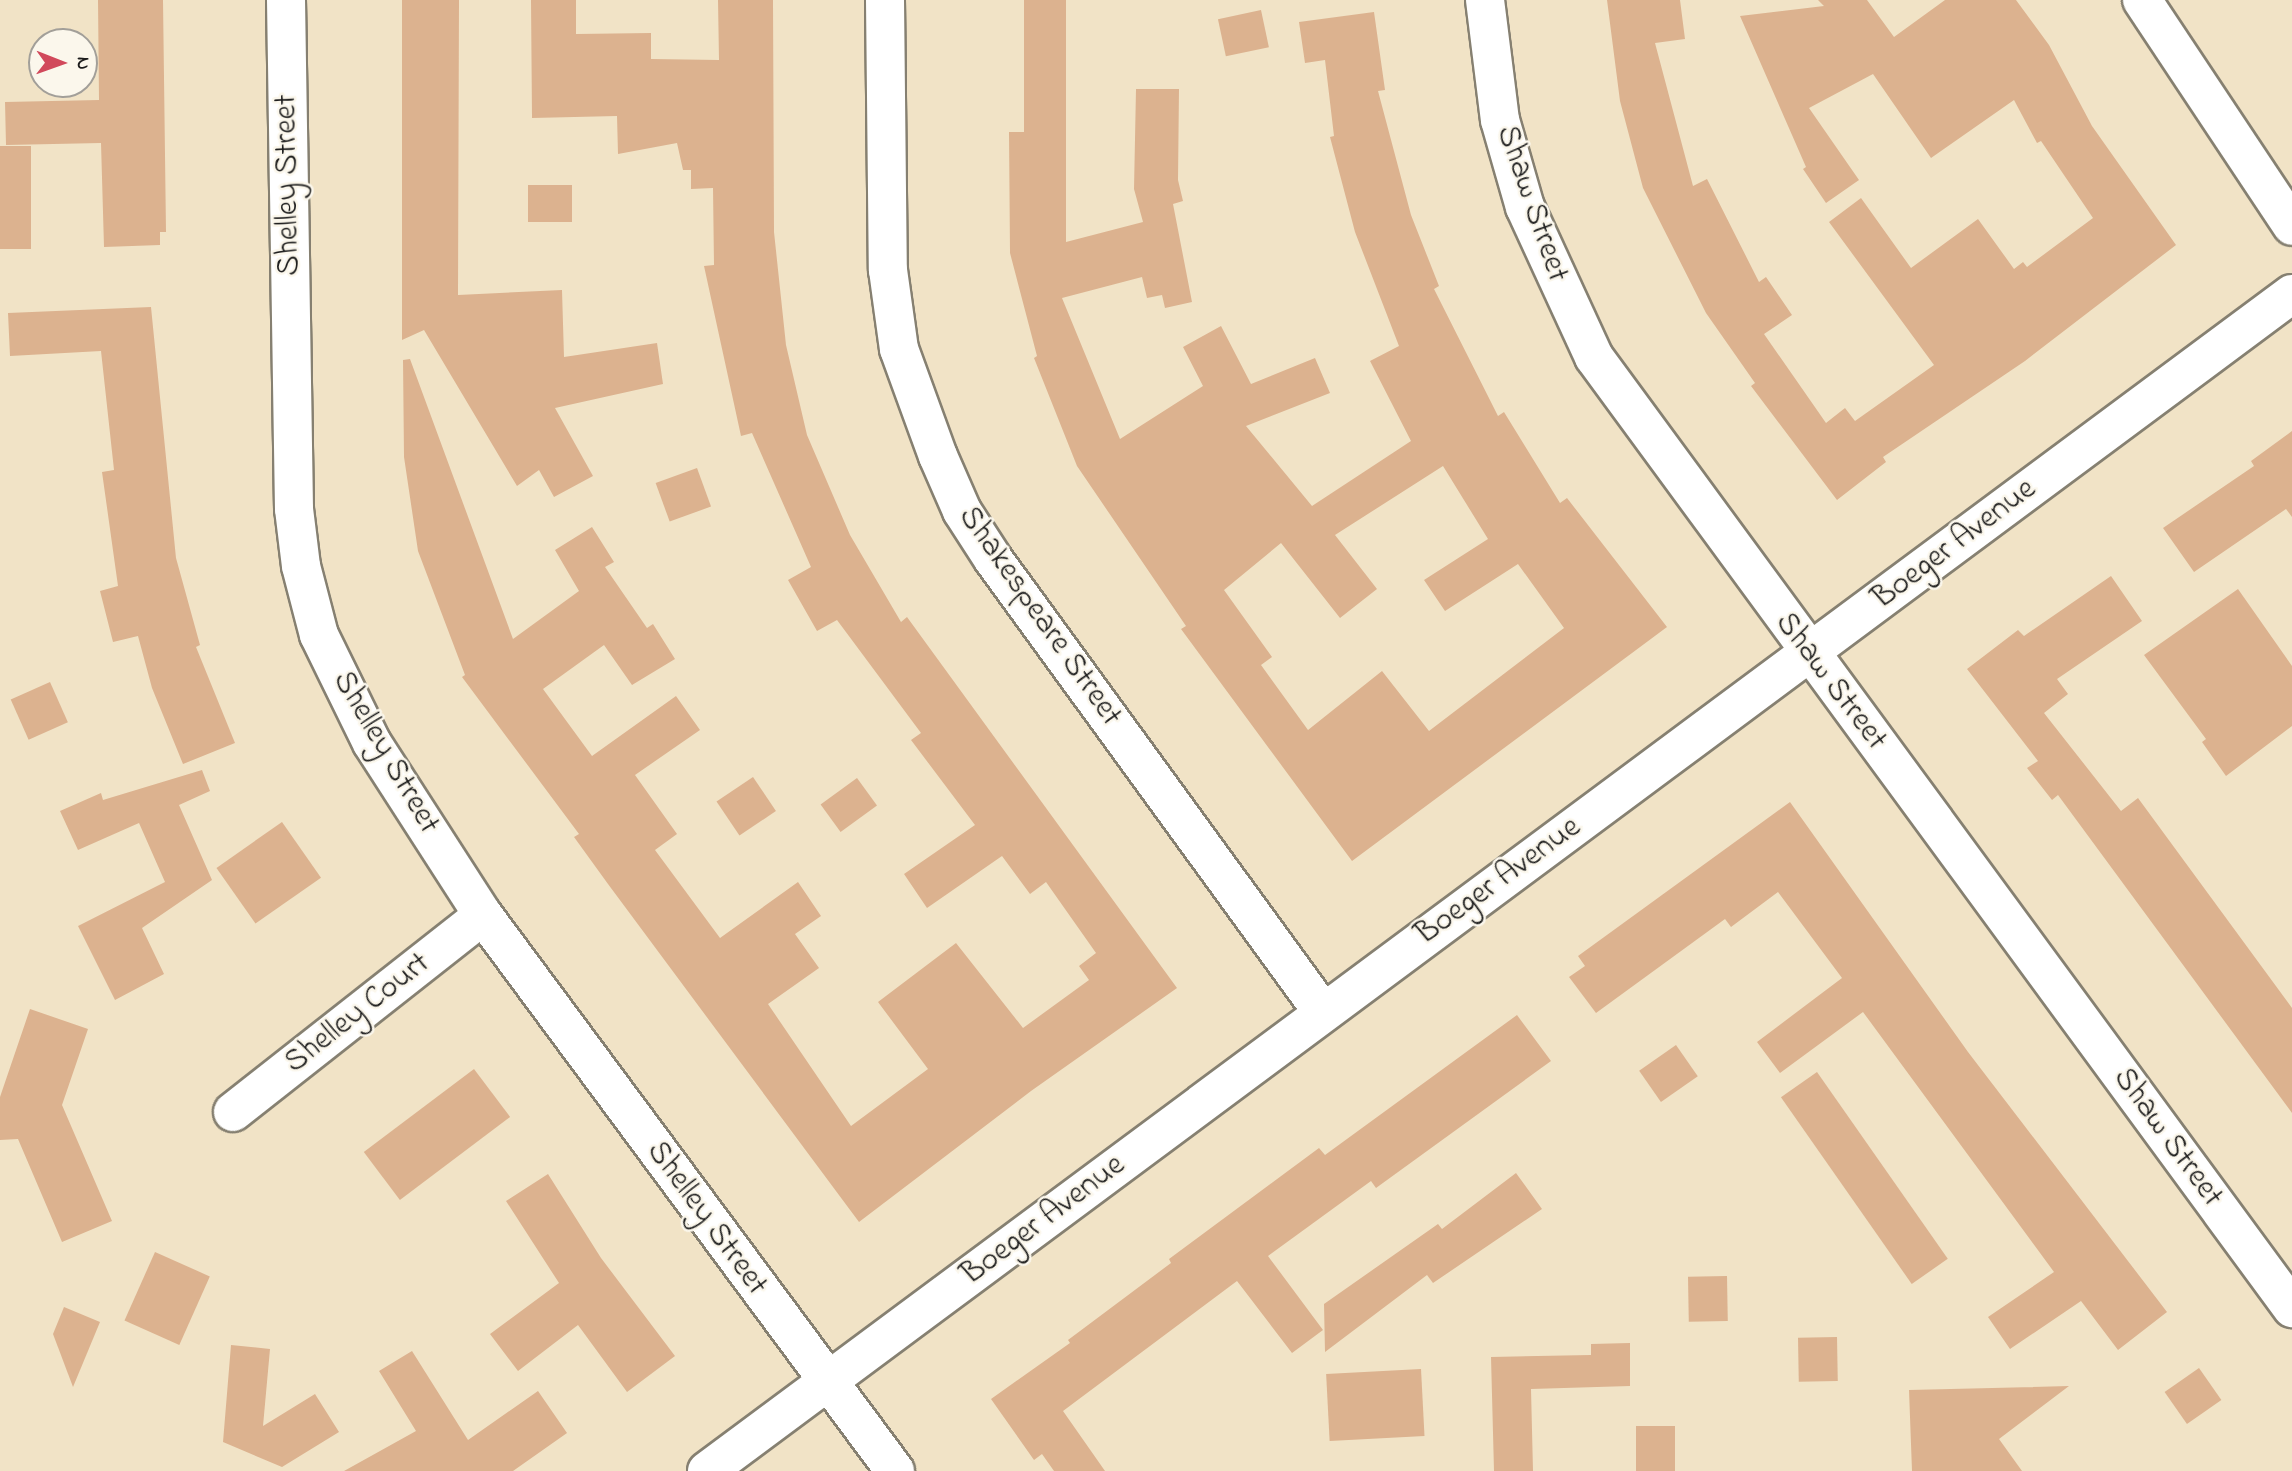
<!DOCTYPE html>
<html>
<head>
<meta charset="utf-8">
<style>
  body { margin:0 }
  #map { position:relative; width:2292px; height:1471px; overflow:hidden; background:#f1e3c6; font-family:"Indie Flower",sans-serif }
  div>[style] { position:absolute }
  [style*='--x'] { left:calc(var(--x)*1px); top:calc(var(--y)*1px); width:calc(var(--w)*1px); rotate:calc(var(--a)*1deg) }
  .building>* { inset:0; background:#dcb28f; transform-origin:0 0 }
  .roads { filter:drop-shadow(2px 0 #868071) drop-shadow(-2px 0 #868071) drop-shadow(0 2px #868071) drop-shadow(0 -2px #868071) }
  .street>* { height:38px; margin:-19px; padding:0 19px; transform-origin:19px; border-radius:19px; background:#fff }
  span { translate:-50% -50%; white-space:nowrap; text-align:center; line-height:1.15; -webkit-text-stroke:5px #fbf7ec; paint-order:stroke }
  .street-label { font-size:32px; color:#1c1c1c }
  .north { position:absolute; left:28px; top:28px; width:70px; height:70px; box-sizing:border-box; background:#fbf7ec; border:2px solid #a29f99; border-radius:50%; rotate:91deg; font-size:19px; font-weight:700; line-height:28px; text-align:center; color:#1c1c1c }
  .north::after { content:''; display:block; margin:auto; width:24px; height:32px; background:#d1495b; clip-path:polygon(50% 0,100% 100%,50% 72%,0 100%) }
</style>
</head>
<body>
<div id="map">
  <div class="building">
    <i style="clip-path:polygon(98px 0,163px 0,166px 232px,160px 232px,160px 245px,104px 247px,101px 143px,6px 145px,5px 102px,99px 100px)"></i>
    <i style="clip-path:polygon(402px 0,459px 0,458px 295px,562px 290px,564px 357px,657px 343px,663px 384px,555px 408px,593px 476px,554px 497px,539px 470px,517px 486px,424px 330px,402px 340px)"></i>
    <i style="clip-path:polygon(531px 0,576px 0,576px 34px,651px 33px,651px 59px,719px 60px,718px 0,773px 0,774px 232px,786px 345px,807px 435px,850px 535px,901px 622px,907px 617px,1177px 988px,1031px 1091px,859px 1222px,608px 884px,574px 837px,579px 834px,462px 677px,465px 675px,418px 551px,404px 457px,403px 360px,410px 359px,513px 639px,579px 591px,555px 550px,592px 527px,614px 562px,605px 567px,647px 628px,653px 624px,675px 659px,632px 685px,604px 645px,543px 689px,592px 756px,676px 696px,700px 730px,635px 775px,677px 834px,655px 850px,720px 938px,798px 882px,821px 916px,795px 934px,819px 968px,768px 1004px,851px 1126px,928px 1069px,878px 1002px,956px 943px,1023px 1028px,1089px 980px,1079px 966px,1096px 953px,1046px 882px,1030px 894px,1002px 856px,927px 908px,904px 874px,975px 825px,911px 740px,921px 733px,837px 620px,817px 631px,788px 580px,811px 567px,752px 433px,741px 436px,704px 266px,714px 265px,713px 188px,691px 189px,691px 170px,683px 170px,677px 143px,618px 154px,617px 116px,532px 118px)"></i>
    <i style="clip-path:polygon(evenodd,1024px 0,1066px 0,1066px 242px,1143px 222px,1134px 189px,1136px 89px,1179px 89px,1178px 180px,1183px 201px,1173px 204px,1192px 302px,1165px 308px,1162px 295px,1147px 298px,1142px 277px,1062px 298px,1120px 439px,1203px 386px,1183px 347px,1221px 326px,1251px 384px,1315px 358px,1330px 393px,1246px 426px,1312px 506px,1411px 441px,1370px 361px,1399px 346px,1355px 232px,1330px 137px,1334px 136px,1325px 60px,1305px 63px,1299px 22px,1374px 12px,1385px 90px,1378px 91px,1411px 215px,1439px 286px,1434px 289px,1498px 416px,1504px 412px,1560px 503px,1567px 498px,1667px 627px,1352px 861px,1181px 629px,1186px 626px,1077px 466px,1034px 358px,1037px 356px,1010px 253px,1009px 132px,1024px 132px,1024px 0,1443px 466px,1488px 539px,1424px 580px,1445px 611px,1518px 564px,1564px 628px,1429px 731px,1382px 671px,1308px 730px,1261px 665px,1272px 657px,1224px 590px,1281px 543px,1340px 618px,1377px 589px,1335px 535px,1443px 466px)"></i>
    <i style="clip-path:polygon(1607px 0,1680px 0,1685px 39px,1655px 43px,1693px 186px,1707px 179px,1759px 282px,1766px 277px,1792px 315px,1764px 334px,1826px 423px,1845px 408px,1855px 421px,1934px 365px,1829px 222px,1861px 198px,1911px 268px,1978px 219px,2014px 269px,2023px 262px,2027px 267px,2093px 218px,2041px 141px,2037px 143px,2014px 100px,1931px 158px,1873px 74px,1809px 108px,1859px 180px,1826px 203px,1803px 169px,1806px 167px,1740px 16px,1824px 6px,1818px 0,1867px 0,1894px 37px,1945px 0,2016px 0,2049px 45px,2092px 126px,2176px 245px,2025px 361px,1883px 457px,1886px 462px,1837px 500px,1751px 386px,1755px 383px,1706px 313px,1643px 188px,1620px 101px)"></i>
    <i style="left:1261px;top:10px;width:38px;height:44px;rotate:78deg"></i>
    <i style="left:0;top:146px;width:31px;height:103px"></i>
    <i style="left:528px;top:185px;width:44px;height:37px"></i>
    <i style="clip-path:polygon(151px 307px,176px 558px,200px 645px,196px 647px,235px 743px,183px 764px,152px 688px,138px 636px,113px 642px,100px 591px,118px 586px,102px 472px,114px 470px,101px 351px,10px 356px,8px 313px)"></i>
    <i style="clip-path:polygon(2292px 431px,2292px 517px,2286px 509px,2194px 572px,2163px 528px,2254px 466px,2251px 461px)"></i>
    <i style="left:697px;top:468px;width:41px;height:44px;rotate:70deg"></i>
    <i style="clip-path:polygon(2111px 576px,2142px 621px,2057px 679px,2068px 694px,2044px 713px,2121px 811px,2138px 798px,2292px 1008px,2292px 1113px,2058px 795px,2052px 800px,2027px 768px,2038px 761px,1967px 669px,2018px 630px,2024px 636px)"></i>
    <i style="clip-path:polygon(2238px 589px,2292px 666px,2292px 726px,2226px 776px,2202px 742px,2206px 739px,2144px 655px)"></i>
    <i style="left:50px;top:682px;width:44px;height:43px;rotate:66deg"></i>
    <i style="clip-path:polygon(202px 770px,210px 791px,179px 805px,212px 880px,142px 928px,164px 974px,115px 1000px,78px 926px,165px 882px,139px 823px,78px 850px,60px 811px,101px 793px,103px 800px)"></i>
    <i style="left:753px;top:777px;width:41px;height:44px;rotate:56deg"></i>
    <i style="left:857px;top:778px;width:34px;height:45px;rotate:54deg"></i>
    <i style="clip-path:polygon(1790px 802px,1968px 1052px,2167px 1312px,2118px 1350px,2081px 1301px,2010px 1349px,1988px 1317px,2054px 1272px,1863px 1012px,1780px 1073px,1757px 1042px,1842px 978px,1778px 892px,1731px 927px,1725px 919px,1596px 1013px,1569px 977px,1585px 966px,1578px 956px)"></i>
    <i style="left:282px;top:822px;width:68px;height:80px;rotate:55deg"></i>
    <i style="clip-path:polygon(30px 1009px,88px 1029px,62px 1105px,112px 1221px,62px 1242px,18px 1139px,0 1140px,0 1097px)"></i>
    <i style="clip-path:polygon(1517px 1015px,1551px 1061px,1376px 1188px,1371px 1181px,1268px 1256px,1323px 1330px,1292px 1353px,1237px 1281px,1063px 1411px,1105px 1471px,1054px 1471px,1042px 1454px,1034px 1460px,991px 1399px,1070px 1343px,1068px 1340px,1171px 1263px,1169px 1259px,1319px 1148px,1325px 1155px)"></i>
    <i style="left:1676px;top:1045px;width:38px;height:45px;rotate:55deg"></i>
    <i style="left:474px;top:1069px;width:60px;height:138px;rotate:53deg"></i>
    <i style="left:1817px;top:1072px;width:228px;height:44px;rotate:55deg"></i>
    <i style="clip-path:polygon(1516px 1173px,1542px 1209px,1433px 1283px,1427px 1275px,1325px 1352px,1324px 1304px,1438px 1224px,1442px 1229px)"></i>
    <i style="clip-path:polygon(548px 1174px,601px 1258px,675px 1356px,627px 1392px,578px 1325px,518px 1371px,490px 1334px,559px 1283px,506px 1201px)"></i>
    <i style="left:155px;top:1252px;width:60px;height:75px;rotate:24deg"></i>
    <i style="left:1727px;top:1276px;width:45px;height:39px;rotate:89deg"></i>
    <i style="clip-path:polygon(64px 1307px,100px 1322px,73px 1387px,53px 1334px)"></i>
    <i style="left:1837px;top:1337px;width:44px;height:39px;rotate:89deg"></i>
    <i style="clip-path:polygon(1630px 1343px,1630px 1386px,1531px 1389px,1533px 1471px,1494px 1471px,1491px 1357px,1591px 1355px,1591px 1344px)"></i>
    <i style="clip-path:polygon(231px 1345px,270px 1349px,263px 1426px,315px 1394px,339px 1432px,282px 1467px,223px 1442px)"></i>
    <i style="clip-path:polygon(412px 1351px,468px 1440px,538px 1391px,567px 1433px,513px 1471px,344px 1471px,416px 1431px,379px 1371px)"></i>
    <i style="left:2199px;top:1368px;width:39px;height:42px;rotate:55deg"></i>
    <i style="left:1421px;top:1369px;width:67px;height:95px;rotate:87deg"></i>
    <i style="clip-path:polygon(2069px 1386px,1999px 1439px,2022px 1471px,1912px 1471px,1909px 1390px)"></i>
    <i style="left:1675px;top:1426px;width:45px;height:39px;rotate:90deg"></i>
  </div>
  <div class="roads">
    <div class="street">
      <i style="--x:286;--y:0;--w:509;--a:89.1"></i>
      <i style="--x:294;--y:509;--w:57;--a:83"></i>
      <i style="--x:301;--y:566;--w:71;--a:75.4"></i>
      <i style="--x:319;--y:635;--w:120;--a:63.9"></i>
      <i style="--x:372;--y:743;--w:205;--a:57.2"></i>
      <i style="--x:483;--y:915;--w:692;--a:53.46"></i>
      <i style="--x:885;--y:0;--w:270;--a:89.4"></i>
      <i style="--x:888;--y:270;--w:80;--a:82.1"></i>
      <i style="--x:899;--y:349;--w:114;--a:70"></i>
      <i style="--x:938;--y:456;--w:60;--a:66.4"></i>
      <i style="--x:962;--y:511;--w:57;--a:57.1"></i>
      <i style="--x:993;--y:559;--w:559;--a:53.95"></i>
      <i style="--x:1485;--y:0;--w:121;--a:82.9"></i>
      <i style="--x:1500;--y:120;--w:91;--a:74"></i>
      <i style="--x:1525;--y:207;--w:165;--a:65.3"></i>
      <i style="--x:1594;--y:357;--w:1180;--a:53.72"></i>
      <i style="--x:2142;--y:0;--w:271;--a:56.4"></i>
      <i style="--x:233;--y:1112;--w:318;--a:-38.2"></i>
      <i style="--x:707;--y:1471;--w:1974;--a:-36.6"></i>
    </div>
  </div>
  <div class="street-label">
    <span style="left:289px;top:185px;rotate:-91deg">Shelley Street</span>
    <span style="left:1531px;top:204px;rotate:71deg">Shaw Street</span>
    <span style="left:1955px;top:545px;rotate:-37deg">Boeger Avenue</span>
    <span style="left:1039px;top:617px;rotate:55deg">Shakespeare Street</span>
    <span style="left:1830px;top:682px;rotate:53deg">Shaw Street</span>
    <span style="left:385px;top:753px;rotate:60deg">Shelley Street</span>
    <span style="left:1499px;top:882px;rotate:-36deg">Boeger Avenue</span>
    <span style="left:358px;top:1014px;rotate:-38deg">Shelley Court</span>
    <span style="left:2167px;top:1138px;rotate:54deg">Shaw Street</span>
    <span style="left:706px;top:1219px;rotate:54deg">Shelley Street</span>
    <span style="left:1044px;top:1221px;rotate:-37deg">Boeger Avenue</span>
  </div>
  <div class="north">N</div>
</div>
</body>
</html>
